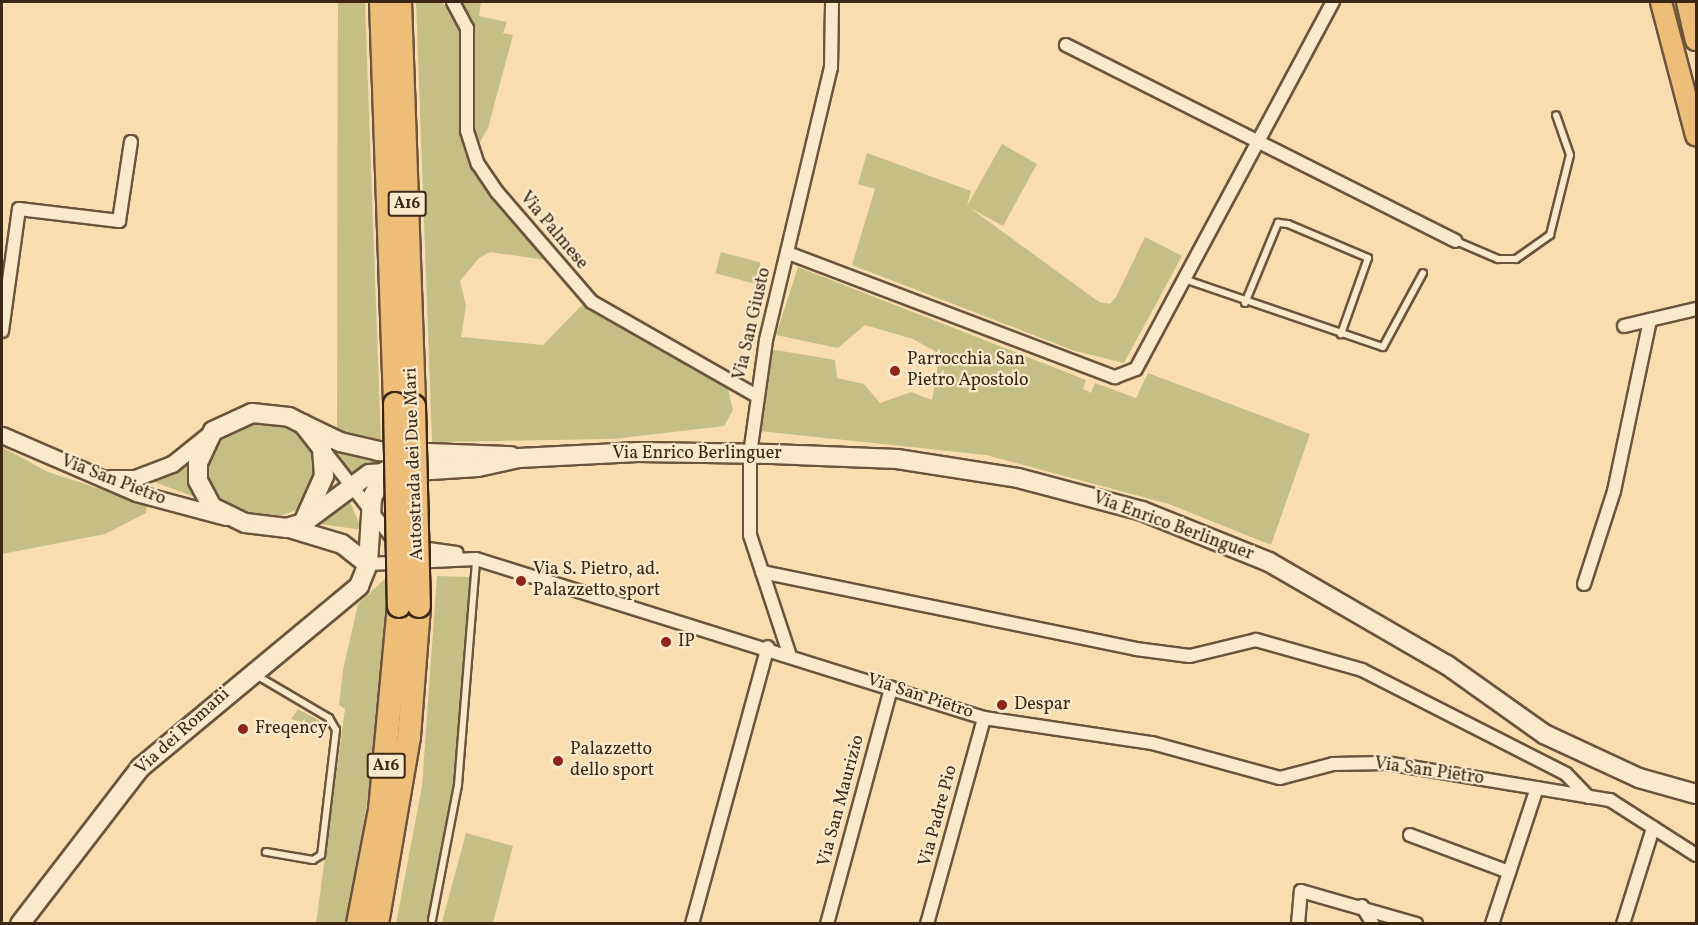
<!DOCTYPE html>
<html>
<head>
<meta charset="utf-8">
<style>
  body { margin:0 }
  #map { position:relative; width:1698px; height:925px; overflow:hidden; background:#f9ddb1; font-family:Vollkorn,serif }
  div>[style] { position:absolute }
  [style*='--x'] { left:calc(var(--x)*1px); top:calc(var(--y)*1px); width:calc(var(--w)*1px); rotate:calc(var(--a)*1deg) }
  .green>* { inset:0; background:#c5bf87; transform-origin:0 0 }
  .roads { filter:drop-shadow(2px 0 #6b543b) drop-shadow(-2px 0 #6b543b) drop-shadow(0 2px #6b543b) drop-shadow(0 -2px #6b543b) }
  .service>* { height:6px; margin:-3px; padding:0 3px; transform-origin:3px; border-radius:3px; background:#fbe9cc }
  .minor>* { height:12px; margin:-6px; padding:0 6px; transform-origin:6px; border-radius:6px; background:#fbe9cc }
  .tertiary>* { height:15px; margin:-7.5px; padding:0 7.5px; transform-origin:7.5px; border-radius:7.5px; background:#fbe9cc }
  .secondary>* { height:18px; margin:-9px; padding:0 9px; transform-origin:9px; border-radius:9px; background:#fbe9cc }
  .primary>* { height:20px; margin:-10px; padding:0 10px; transform-origin:10px; border-radius:10px; background:#ecbe78 }
  .motorway>* { height:22px; margin:-11px; padding:0 11px; transform-origin:11px; border-radius:11px; background:#ecbe78 }
  .bridges { filter:drop-shadow(2px 0 #3c2714) drop-shadow(-2px 0 #3c2714) drop-shadow(0 2px #3c2714) drop-shadow(0 -2px #3c2714) }
  .motorway-bridge>* { height:22px; margin:-11px; padding:0 11px; transform-origin:11px; border-radius:11px; background:#ecbe78 }
  .dots>* { width:16px; height:16px; translate:-50% -50%; box-sizing:border-box; border:3px solid #fbe9cc; border-radius:50% }
  span { translate:-50% -50%; white-space:nowrap; text-align:center; line-height:1.15; -webkit-text-stroke:4.5px #fbe9cc; paint-order:stroke }
  .shield-label span { padding:2px 4px; background:#fbe9cc; border:2px solid; border-radius:4px; -webkit-text-stroke-width:0 }
  .shield-label { font-size:16px; color:#3c2714; font-weight:700 }
  .street-label { font-size:18px; color:#3c2714 }
  .poi-label { font-size:18px; color:#3c2714 }
  .left { translate:0 -50%; text-align:left }
  .frame { position:absolute; inset:0; border:3px solid #3c2714; pointer-events:none }
</style>
</head>
<body>
<div id="map">
  <div class="green">
    <i style="clip-path:polygon(338px 2px,365px 2px,381px 442px,337px 429px)"></i>
    <i style="clip-path:polygon(416px 2px,442px 2px,457px 20px,463px 36px,461px 137px,468px 158px,545px 260px,490px 252px,479px 258px,460px 281px,466px 306px,461px 337px,543px 345px,583px 304px,727px 385px,733px 410px,724px 426px,613px 439px,432px 442px)"></i>
    <i style="clip-path:polygon(459px 2px,481px 2px,479px 16px,507px 22px,503px 33px,513px 35px,488px 128px,477px 147px,472px 130px,472px 24px)"></i>
    <i style="clip-path:polygon(1002px 144px,1037px 164px,1003px 226px,970px 208px,1099px 302px,1110px 304px,1116px 297px,1145px 237px,1182px 256px,1124px 363px,1075px 351px,852px 265px,875px 189px,858px 184px,867px 153px,971px 191px,967px 206px)"></i>
    <i style="left:721px;top:252px;width:41px;height:22px;rotate:15deg"></i>
    <i style="clip-path:polygon(798px 267px,1086px 380px,1083px 389px,1091px 393px,1095px 383px,1136px 398px,1148px 373px,1310px 434px,1271px 545px,1169px 504px,986px 455px,759px 431px,760px 390px,770px 349px,835px 360px,837px 378px,864px 384px,880px 403px,911px 392px,932px 400px,940px 354px,913px 339px,865px 325px,838px 348px,776px 335px)"></i>
    <i style="clip-path:polygon(242px 422px,274px 422px,304px 438px,318px 466px,305px 507px,275px 518px,242px 512px,212px 498px,201px 464px,212px 441px)"></i>
    <i style="clip-path:polygon(332px 445px,391px 459px,391px 463px,351px 478px)"></i>
    <i style="clip-path:polygon(2px 447px,48px 472px,147px 504px,146px 513px,105px 534px,2px 554px)"></i>
    <i style="clip-path:polygon(196px 452px,203px 500px,146px 479px)"></i>
    <i style="clip-path:polygon(347px 495px,362px 530px,320px 524px)"></i>
    <i style="clip-path:polygon(388px 576px,379px 729px,349px 912px,346px 923px,316px 924px,345px 709px,339px 705px,343px 670px,358px 604px)"></i>
    <i style="clip-path:polygon(437px 576px,470px 577px,457px 774px,428px 923px,396px 924px,422px 786px)"></i>
    <i style="clip-path:polygon(298px 709px,318px 720px,327px 729px,291px 719px)"></i>
    <i style="clip-path:polygon(466px 833px,513px 846px,493px 923px,442px 922px)"></i>
  </div>
  <div class="roads">
    <div class="service">
      <i style="--x:1456;--y:241;--w:46;--a:23.2"></i>
      <i style="--x:1498;--y:259;--w:18;--a:0"></i>
      <i style="--x:1516;--y:259;--w:42;--a:-35.2"></i>
      <i style="--x:1550;--y:235;--w:82;--a:-76"></i>
      <i style="--x:1570;--y:155;--w:42;--a:-109.3"></i>
      <i style="--x:1184;--y:279;--w:210;--a:18.9"></i>
      <i style="--x:1383;--y:347;--w:84;--a:-61.6"></i>
      <i style="--x:1245;--y:303;--w:87;--a:-67.6"></i>
      <i style="--x:1278;--y:223;--w:10;--a:6"></i>
      <i style="--x:1288;--y:224;--w:87;--a:23"></i>
      <i style="--x:1368;--y:258;--w:81;--a:109.6"></i>
      <i style="--x:256;--y:675;--w:85;--a:30.5"></i>
      <i style="--x:329;--y:718;--w:14;--a:60"></i>
      <i style="--x:336;--y:730;--w:126;--a:96.8"></i>
      <i style="--x:321;--y:855;--w:9;--a:148"></i>
      <i style="--x:313;--y:860;--w:48;--a:-170.3"></i>
      <i style="--x:432;--y:920;--w:137;--a:-79.1"></i>
      <i style="--x:458;--y:785;--w:227;--a:-85.4"></i>
    </div>
    <div class="minor">
      <i style="--x:453;--y:2;--w:30;--a:62"></i>
      <i style="--x:467;--y:28;--w:103;--a:90"></i>
      <i style="--x:467;--y:131;--w:35;--a:72"></i>
      <i style="--x:478;--y:164;--w:34;--a:56"></i>
      <i style="--x:497;--y:192;--w:145;--a:49.2"></i>
      <i style="--x:592;--y:302;--w:188;--a:29.7"></i>
      <i style="--x:1066;--y:45;--w:436;--a:26.7"></i>
      <i style="--x:788;--y:253;--w:350;--a:20.8"></i>
      <i style="--x:1115;--y:377;--w:22;--a:-21"></i>
      <i style="--x:1136;--y:369;--w:417;--a:-61.8"></i>
      <i style="--x:1624;--y:326;--w:74;--a:-13.3"></i>
      <i style="--x:2;--y:331;--w:123;--a:-82.1"></i>
      <i style="--x:19;--y:209;--w:101;--a:6.8"></i>
      <i style="--x:119;--y:221;--w:80;--a:-81.4"></i>
      <i style="--x:322;--y:448;--w:122;--a:52"></i>
      <i style="--x:414;--y:547;--w:43;--a:7.9"></i>
      <i style="--x:368;--y:564;--w:108;--a:-2.7"></i>
      <i style="--x:476;--y:559;--w:532;--a:17.38"></i>
      <i style="--x:984;--y:718;--w:170;--a:8.5"></i>
      <i style="--x:1152;--y:743;--w:133;--a:15.3"></i>
      <i style="--x:1280;--y:778;--w:55;--a:-14.8"></i>
      <i style="--x:1333;--y:764;--w:53;--a:-1.1"></i>
      <i style="--x:1386;--y:763;--w:227;--a:9.4"></i>
      <i style="--x:1610;--y:800;--w:102;--a:32.6"></i>
      <i style="--x:762;--y:572;--w:382;--a:11.6"></i>
      <i style="--x:1136;--y:649;--w:54;--a:7.4"></i>
      <i style="--x:1190;--y:656;--w:68;--a:-13.6"></i>
      <i style="--x:1256;--y:640;--w:110;--a:15.8"></i>
      <i style="--x:1362;--y:670;--w:229;--a:27"></i>
      <i style="--x:1566;--y:774;--w:32;--a:46"></i>
      <i style="--x:1584;--y:584;--w:98;--a:-72.1"></i>
      <i style="--x:1614;--y:491;--w:175;--a:-78.1"></i>
      <i style="--x:789;--y:653;--w:124;--a:-108.3"></i>
      <i style="--x:750;--y:535;--w:81;--a:-90"></i>
      <i style="--x:750;--y:454;--w:115;--a:-82"></i>
      <i style="--x:766;--y:340;--w:280;--a:-76.6"></i>
      <i style="--x:831;--y:68;--w:66;--a:-89.1"></i>
      <i style="--x:1410;--y:835;--w:106;--a:20.5"></i>
      <i style="--x:1362;--y:906;--w:21;--a:59"></i>
      <i style="--x:692;--y:924;--w:287;--a:-74.7"></i>
      <i style="--x:827;--y:924;--w:245;--a:-74.8"></i>
      <i style="--x:927;--y:924;--w:214;--a:-74.5"></i>
      <i style="--x:1298;--y:924;--w:33;--a:-85"></i>
      <i style="--x:1301;--y:891;--w:120;--a:16"></i>
      <i style="--x:1492;--y:924;--w:143;--a:-71.7"></i>
      <i style="--x:1623;--y:924;--w:101;--a:-72.6"></i>
    </div>
    <div class="tertiary">
      <i style="--x:2;--y:435;--w:146;--a:23.4"></i>
      <i style="--x:136;--y:493;--w:93;--a:14.9"></i>
      <i style="--x:110;--y:478;--w:25;--a:0"></i>
      <i style="--x:135;--y:478;--w:40;--a:-21"></i>
      <i style="--x:172;--y:464;--w:53;--a:-38.8"></i>
    </div>
    <div class="secondary">
      <i style="--x:303;--y:424;--w:31;--a:52"></i>
      <i style="--x:322;--y:448;--w:28;--a:86"></i>
      <i style="--x:324;--y:476;--w:51;--a:114.1"></i>
      <i style="--x:303;--y:523;--w:17;--a:163"></i>
      <i style="--x:287;--y:528;--w:42;--a:-173.2"></i>
      <i style="--x:245;--y:523;--w:37;--a:-154"></i>
      <i style="--x:212;--y:507;--w:30;--a:-118"></i>
      <i style="--x:198;--y:481;--w:18;--a:-90"></i>
      <i style="--x:198;--y:463;--w:35;--a:-65"></i>
      <i style="--x:213;--y:431;--w:43;--a:-24.8"></i>
      <i style="--x:252;--y:413;--w:37;--a:6"></i>
      <i style="--x:289;--y:417;--w:16;--a:27"></i>
      <i style="--x:303;--y:424;--w:41;--a:25.9"></i>
      <i style="--x:340;--y:442;--w:39;--a:13"></i>
      <i style="--x:378;--y:451;--w:133;--a:2.2"></i>
      <i style="--x:303;--y:523;--w:82;--a:-36.6"></i>
      <i style="--x:369;--y:474;--w:109;--a:-3.7"></i>
      <i style="--x:478;--y:467;--w:42;--a:-12.4"></i>
      <i style="--x:519;--y:458;--w:119;--a:-2.9"></i>
      <i style="--x:638;--y:452;--w:134;--a:0.9"></i>
      <i style="--x:772;--y:454;--w:125;--a:2.3"></i>
      <i style="--x:897;--y:459;--w:122;--a:8.9"></i>
      <i style="--x:1018;--y:478;--w:128;--a:14.9"></i>
      <i style="--x:1142;--y:511;--w:137;--a:21.9"></i>
      <i style="--x:1269;--y:562;--w:206;--a:30.1"></i>
      <i style="--x:1447;--y:665;--w:119;--a:35.4"></i>
      <i style="--x:1544;--y:734;--w:105;--a:24.9"></i>
      <i style="--x:1639;--y:778;--w:59;--a:15.7"></i>
      <i style="--x:289;--y:528;--w:55;--a:16.8"></i>
      <i style="--x:342;--y:544;--w:33;--a:38"></i>
      <i style="--x:20;--y:924;--w:197;--a:-52.4"></i>
      <i style="--x:140;--y:768;--w:285;--a:-39.7"></i>
      <i style="--x:359;--y:586;--w:24;--a:-68"></i>
      <i style="--x:368;--y:564;--w:66;--a:-86.5"></i>
      <i style="--x:372;--y:498;--w:30;--a:-64"></i>
    </div>
    <div class="primary">
      <i style="--x:1661;--y:2;--w:138;--a:75.3"></i>
      <i style="--x:1687;--y:2;--w:39;--a:77"></i>
    </div>
    <div class="motorway">
      <i style="--x:381;--y:2;--w:402;--a:88"></i>
      <i style="--x:400;--y:2;--w:404;--a:88"></i>
      <i style="--x:358;--y:924;--w:116;--a:-79.1"></i>
      <i style="--x:380;--y:810;--w:205;--a:-84.7"></i>
      <i style="--x:377;--y:924;--w:190;--a:-80.3"></i>
      <i style="--x:409;--y:737;--w:131;--a:-85.6"></i>
    </div>
  </div>
  <div class="bridges">
    <div class="motorway-bridge">
      <i style="--x:395;--y:404;--w:202;--a:88.9"></i>
      <i style="--x:414;--y:406;--w:200;--a:88.6"></i>
    </div>
  </div>
  <div class="dots">
    <i style="left:895px;top:371px;background:#8f2418"></i>
    <i style="left:521px;top:581px;background:#8f2418"></i>
    <i style="left:666px;top:642px;background:#8f2418"></i>
    <i style="left:1002px;top:705px;background:#8f2418"></i>
    <i style="left:243px;top:729px;background:#8f2418"></i>
    <i style="left:558px;top:761px;background:#8f2418"></i>
  </div>
  <div class="shield-label">
    <span style="left:407px;top:204px">A16</span>
    <span style="left:386px;top:766px">A16</span>
  </div>
  <div class="street-label">
    <span style="left:553px;top:231px;rotate:50deg">Via Palmese</span>
    <span style="left:753px;top:324px;rotate:-77deg">Via San Giusto</span>
    <span style="left:697px;top:454px">Via Enrico Berlinguer</span>
    <span style="left:415px;top:464px;rotate:-92deg">Autostrada dei Due Mari</span>
    <span style="left:113px;top:481px;rotate:21deg">Via San Pietro</span>
    <span style="left:1173px;top:527px;rotate:20deg">Via Enrico Berlinguer</span>
    <span style="left:920px;top:697px;rotate:18deg">Via San Pietro</span>
    <span style="left:183px;top:732px;rotate:-42deg">Via dei Romani</span>
    <span style="left:1429px;top:772px;rotate:8deg">Via San Pietro</span>
    <span style="left:842px;top:801px;rotate:-75deg">Via San Maurizio</span>
    <span style="left:939px;top:816px;rotate:-75deg">Via Padre Pio</span>
  </div>
  <div class="poi-label">
    <span class="left" style="left:907px;top:371px">Parrocchia San<br>Pietro Apostolo</span>
    <span class="left" style="left:533px;top:581px">Via S. Pietro, ad.<br>Palazzetto sport</span>
    <span class="left" style="left:678px;top:642px">IP</span>
    <span class="left" style="left:1014px;top:705px">Despar</span>
    <span class="left" style="left:255px;top:729px">Freqency</span>
    <span class="left" style="left:570px;top:761px">Palazzetto<br>dello sport</span>
  </div>
  <div class="frame"></div>
</div>
</body>
</html>
